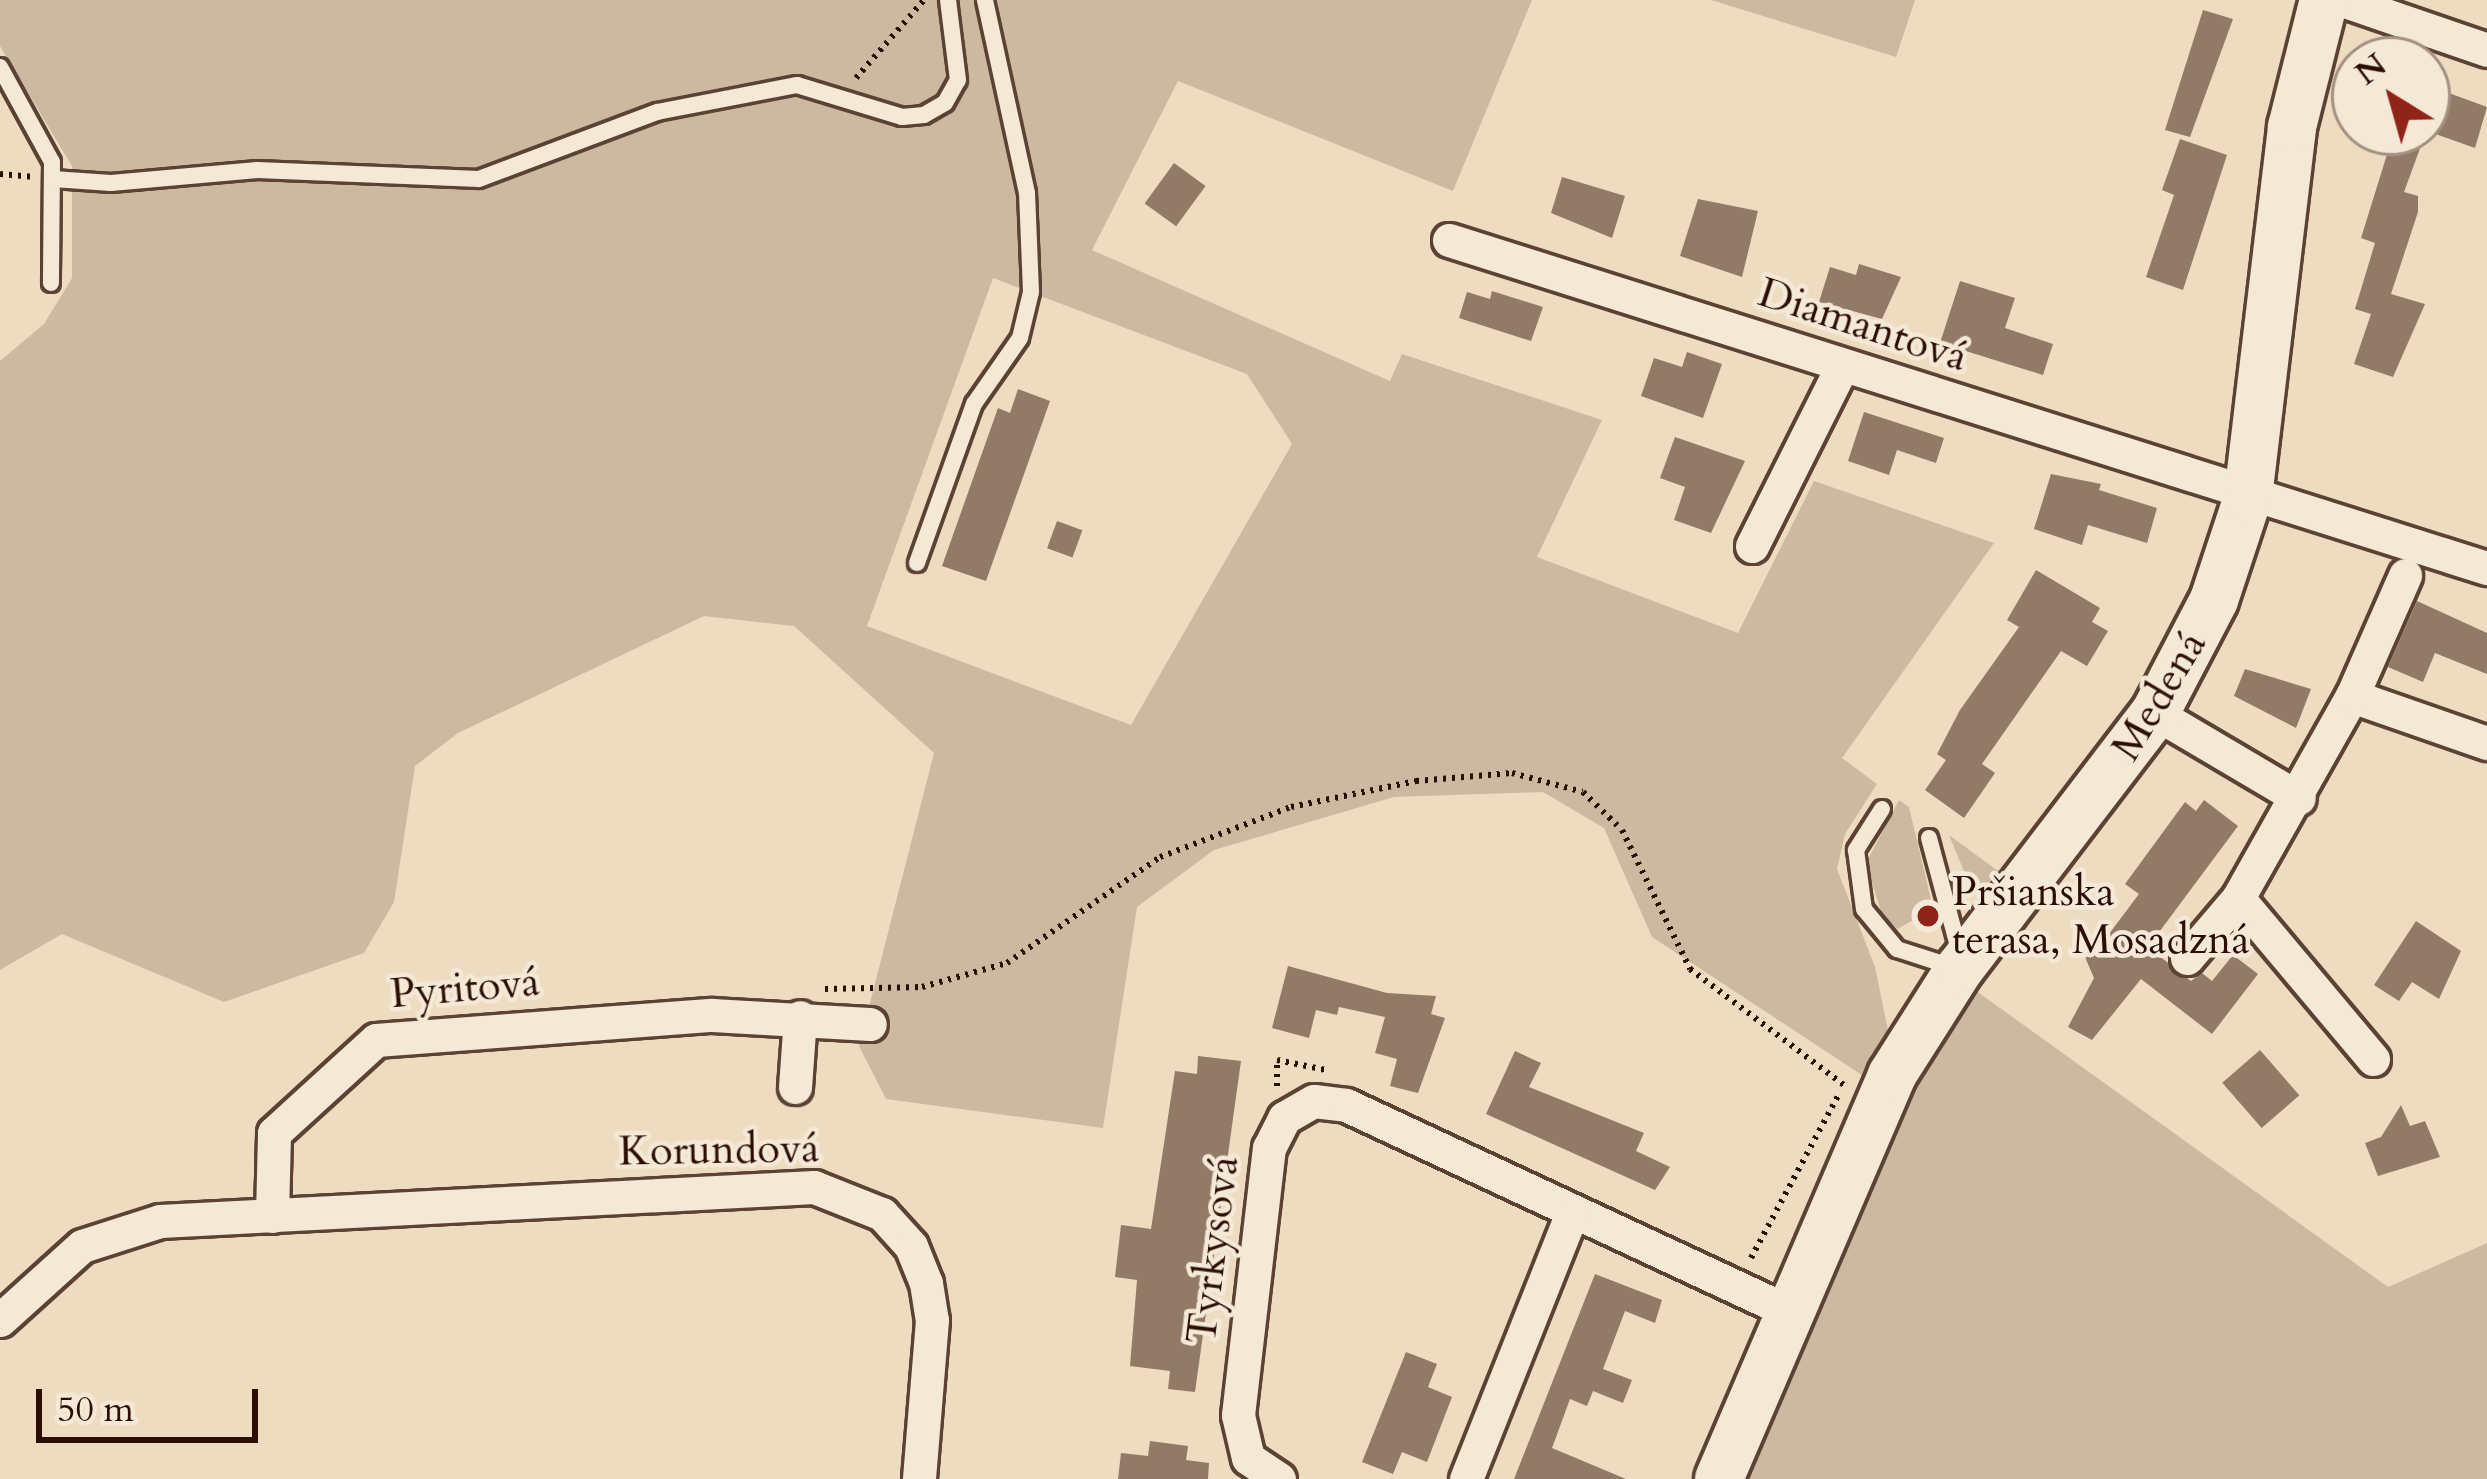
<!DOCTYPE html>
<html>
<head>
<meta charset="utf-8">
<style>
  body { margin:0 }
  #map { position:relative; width:2487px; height:1479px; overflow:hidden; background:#eedcc0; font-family:Cardo,serif }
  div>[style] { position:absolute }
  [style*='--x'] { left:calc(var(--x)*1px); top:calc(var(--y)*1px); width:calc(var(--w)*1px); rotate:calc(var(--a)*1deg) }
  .green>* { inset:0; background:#cdb9a0 }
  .building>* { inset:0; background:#917a66; transform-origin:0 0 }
  .path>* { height:6px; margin-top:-3px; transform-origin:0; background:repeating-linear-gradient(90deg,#2c0f04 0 3px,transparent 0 9px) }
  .roads { filter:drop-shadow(3px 0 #5c4233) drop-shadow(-3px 0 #5c4233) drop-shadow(0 3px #5c4233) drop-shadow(0 -3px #5c4233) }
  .lane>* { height:16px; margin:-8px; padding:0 8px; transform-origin:8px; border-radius:8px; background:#f4e8d6 }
  .street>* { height:33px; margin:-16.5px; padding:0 16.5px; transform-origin:16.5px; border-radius:16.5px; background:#f4e8d6 }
  .secondary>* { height:48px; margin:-24px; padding:0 24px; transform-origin:24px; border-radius:24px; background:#f4e8d6 }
  .dots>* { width:33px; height:33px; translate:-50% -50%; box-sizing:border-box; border:6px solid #f4e8d6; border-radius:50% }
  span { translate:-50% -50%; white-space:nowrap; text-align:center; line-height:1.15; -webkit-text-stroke:9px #f4e8d6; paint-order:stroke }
  .street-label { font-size:42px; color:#2c0f04 }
  .poi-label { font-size:42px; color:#2c0f04 }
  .left { translate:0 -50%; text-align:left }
  .north { position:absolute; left:2331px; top:36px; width:120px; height:120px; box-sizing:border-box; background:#f4e8d6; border:3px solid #a49182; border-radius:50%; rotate:323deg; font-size:33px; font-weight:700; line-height:48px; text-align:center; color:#2c0f04 }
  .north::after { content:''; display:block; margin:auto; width:42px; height:54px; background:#8f2418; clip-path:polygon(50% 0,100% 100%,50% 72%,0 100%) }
  .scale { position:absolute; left:36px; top:1389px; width:222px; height:54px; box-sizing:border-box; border:6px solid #2c0f04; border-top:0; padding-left:15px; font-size:36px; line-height:42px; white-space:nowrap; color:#2c0f04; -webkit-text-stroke:9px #f4e8d6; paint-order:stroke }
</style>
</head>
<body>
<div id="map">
  <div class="green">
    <i style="clip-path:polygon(evenodd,0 0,1532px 0,1453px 191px,1178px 81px,1092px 250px,1390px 381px,1402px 354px,1602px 420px,1537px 557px,1738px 633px,1814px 481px,1994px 543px,1842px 758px,1877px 784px,1845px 834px,1837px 869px,1875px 967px,1891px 1045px,1871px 1081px,1652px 937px,1604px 828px,1543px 792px,1394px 797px,1214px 850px,1137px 907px,1103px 1128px,886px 1099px,859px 1046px,934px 753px,794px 626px,704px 616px,458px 733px,415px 766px,394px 902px,364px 953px,224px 1002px,62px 934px,0 970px,0 361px,44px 324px,72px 278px,72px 166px,0 46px,0 0,993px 278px,1247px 374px,1292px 444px,1131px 725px,867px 626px,993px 278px)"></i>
    <i style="clip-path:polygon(1711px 0,1915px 0,1896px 57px)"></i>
    <i style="clip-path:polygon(1899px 800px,1909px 807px,1933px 908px,1898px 929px,1883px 918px,1866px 863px)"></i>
    <i style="clip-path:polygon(1949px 835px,2009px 879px,1984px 895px,1971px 888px)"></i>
    <i style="clip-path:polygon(1968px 985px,2388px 1287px,2487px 1243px,2487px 1479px,1733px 1479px,1921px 1055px)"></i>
  </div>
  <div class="building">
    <i style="clip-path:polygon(2203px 10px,2233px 19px,2190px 137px,2165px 130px)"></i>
    <i style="clip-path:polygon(2427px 85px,2487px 107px,2475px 148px,2427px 131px)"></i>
    <i style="clip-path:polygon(2394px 132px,2426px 132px,2404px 192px,2418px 196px,2418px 212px,2391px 294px,2425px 304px,2393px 377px,2354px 364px,2371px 314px,2355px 309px,2375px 243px,2361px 238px)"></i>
    <i style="clip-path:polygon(2180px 139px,2227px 155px,2183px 290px,2146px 277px,2174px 195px,2162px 190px)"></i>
    <i style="left:1174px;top:163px;width:39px;height:50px;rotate:36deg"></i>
    <i style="clip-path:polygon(1562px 177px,1625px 196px,1612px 238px,1551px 213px)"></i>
    <i style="clip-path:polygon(1698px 199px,1758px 211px,1742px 277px,1680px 256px)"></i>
    <i style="clip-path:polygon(1859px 264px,1901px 277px,1882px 319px,1819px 302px,1830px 267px,1856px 275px)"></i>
    <i style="clip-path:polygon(1960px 281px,2015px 298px,2005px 328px,2053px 344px,2043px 375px,1940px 343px)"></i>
    <i style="clip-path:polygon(1492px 291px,1543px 307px,1531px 341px,1459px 318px,1467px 292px,1490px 299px)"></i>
    <i style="clip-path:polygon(1687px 352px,1722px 364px,1703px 418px,1641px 396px,1654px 358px,1682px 367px)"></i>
    <i style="clip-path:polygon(1018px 389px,1050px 401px,986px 581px,942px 566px,998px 408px,1010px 413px)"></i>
    <i style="clip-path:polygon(1864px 412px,1944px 438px,1936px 463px,1897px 450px,1889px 475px,1848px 461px)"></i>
    <i style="clip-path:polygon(1675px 437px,1745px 461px,1711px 533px,1674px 520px,1685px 487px,1660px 478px)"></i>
    <i style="clip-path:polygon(2051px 474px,2101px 484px,2099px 490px,2157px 508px,2147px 543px,2088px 525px,2082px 545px,2034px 529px)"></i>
    <i style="left:1057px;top:521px;width:27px;height:29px;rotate:20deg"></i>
    <i style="clip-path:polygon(2036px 570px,2100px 608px,2092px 622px,2108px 631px,2087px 666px,2061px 651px,1982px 764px,1995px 773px,1964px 818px,1925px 790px,1946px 760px,1937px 754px,1960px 710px,2019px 627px,2007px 620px)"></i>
    <i style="clip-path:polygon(2417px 601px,2487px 633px,2487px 674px,2435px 653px,2423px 682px,2388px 667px)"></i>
    <i style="clip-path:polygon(2245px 669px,2311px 689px,2296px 728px,2234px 696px)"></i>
    <i style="clip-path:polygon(2204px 800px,2238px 826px,2148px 947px,2191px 981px,2202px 973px,2212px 981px,2233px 955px,2258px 974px,2212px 1034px,2141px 979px,2092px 1040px,2068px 1027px,2094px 978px,2082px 950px,2093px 936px,2109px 934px,2139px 894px,2125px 884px,2185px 802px,2196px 811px)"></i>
    <i style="clip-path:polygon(2416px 921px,2461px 951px,2439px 999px,2412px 982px,2399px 1001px,2374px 985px)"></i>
    <i style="clip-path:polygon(1288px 966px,1387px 993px,1436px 996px,1431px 1014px,1445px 1018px,1418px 1093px,1390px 1086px,1397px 1059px,1375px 1053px,1385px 1017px,1339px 1007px,1337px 1015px,1316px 1010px,1309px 1038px,1272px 1028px)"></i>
    <i style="left:2260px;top:1050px;width:60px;height:50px;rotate:49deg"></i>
    <i style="clip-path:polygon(1515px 1051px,1541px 1063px,1529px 1087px,1644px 1133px,1636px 1151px,1670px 1167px,1655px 1190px,1486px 1114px)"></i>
    <i style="clip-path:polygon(1198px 1056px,1241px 1061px,1195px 1392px,1168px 1389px,1170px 1371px,1130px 1366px,1137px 1280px,1115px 1277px,1121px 1225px,1151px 1229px,1175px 1071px,1197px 1074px)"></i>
    <i style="clip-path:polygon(2401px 1105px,2410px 1126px,2425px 1121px,2440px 1157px,2378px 1176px,2365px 1143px,2381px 1137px)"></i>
    <i style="clip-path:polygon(1595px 1274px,1662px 1300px,1655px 1323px,1625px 1311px,1603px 1369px,1632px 1380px,1623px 1403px,1593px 1391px,1587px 1406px,1570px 1399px,1552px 1448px,1626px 1479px,1514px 1479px)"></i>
    <i style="clip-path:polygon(1406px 1352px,1437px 1364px,1428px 1387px,1452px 1397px,1427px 1462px,1402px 1452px,1393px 1474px,1362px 1462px)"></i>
    <i style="clip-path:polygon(1150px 1441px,1188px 1446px,1186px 1460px,1209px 1463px,1208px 1479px,1118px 1479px,1121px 1453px,1148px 1456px)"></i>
  </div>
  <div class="path">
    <i style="--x:856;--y:78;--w:103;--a:-48.9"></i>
    <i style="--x:0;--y:174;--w:32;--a:5"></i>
    <i style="--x:825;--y:989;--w:97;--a:-1.2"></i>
    <i style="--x:922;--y:987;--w:88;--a:-15.8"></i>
    <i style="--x:1007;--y:963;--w:186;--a:-34.7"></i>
    <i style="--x:1160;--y:857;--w:140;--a:-20.9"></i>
    <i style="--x:1291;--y:807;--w:128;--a:-11.7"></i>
    <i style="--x:1416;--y:781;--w:96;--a:-4.8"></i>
    <i style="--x:1512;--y:773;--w:73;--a:15"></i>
    <i style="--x:1583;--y:792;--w:54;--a:44.3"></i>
    <i style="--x:1622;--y:830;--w:155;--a:63.9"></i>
    <i style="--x:1690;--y:969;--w:193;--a:37"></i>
    <i style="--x:1277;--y:1086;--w:26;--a:-90"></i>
    <i style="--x:1277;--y:1060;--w:50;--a:11.5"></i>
    <i style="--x:1751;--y:1258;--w:184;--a:-61.8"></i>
  </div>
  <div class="roads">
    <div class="lane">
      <i style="--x:0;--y:67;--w:108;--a:61.3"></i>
      <i style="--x:52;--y:162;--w:121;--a:90.5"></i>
      <i style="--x:53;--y:179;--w:58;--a:3.9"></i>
      <i style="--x:111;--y:183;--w:147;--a:-5.1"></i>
      <i style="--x:257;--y:170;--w:222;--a:2.3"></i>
      <i style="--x:479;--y:179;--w:190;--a:-20.6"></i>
      <i style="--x:657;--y:112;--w:143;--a:-10.9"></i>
      <i style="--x:797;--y:85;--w:110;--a:16.9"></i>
      <i style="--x:902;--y:117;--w:22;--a:-5"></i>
      <i style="--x:924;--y:115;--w:24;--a:-30"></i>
      <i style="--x:945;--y:103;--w:26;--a:-61"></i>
      <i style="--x:958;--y:80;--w:81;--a:-97.1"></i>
      <i style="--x:917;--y:563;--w:169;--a:-70.3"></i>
      <i style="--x:974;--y:404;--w:80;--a:-55.1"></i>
      <i style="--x:1020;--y:338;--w:47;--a:-76.6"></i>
      <i style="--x:1031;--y:292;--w:99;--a:-92.3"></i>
      <i style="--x:1027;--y:193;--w:198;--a:-102.3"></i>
      <i style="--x:1882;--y:809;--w:49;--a:122.4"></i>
      <i style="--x:1856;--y:850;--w:60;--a:82.3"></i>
      <i style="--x:1864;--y:909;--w:52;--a:50.5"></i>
      <i style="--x:1897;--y:949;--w:59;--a:17.8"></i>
      <i style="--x:1929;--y:838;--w:116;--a:75"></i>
    </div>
    <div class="street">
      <i style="--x:2342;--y:0;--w:153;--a:19"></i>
      <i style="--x:1449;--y:240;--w:1089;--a:17.54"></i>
      <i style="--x:1752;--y:546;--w:201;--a:-63.4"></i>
      <i style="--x:2352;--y:696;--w:143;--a:19.2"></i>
      <i style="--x:2155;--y:713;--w:167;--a:30.6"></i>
      <i style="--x:2187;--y:958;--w:79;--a:-49.6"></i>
      <i style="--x:2373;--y:1059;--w:210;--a:-130"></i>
      <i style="--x:2238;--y:898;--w:232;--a:-60.6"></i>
      <i style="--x:2352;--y:696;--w:132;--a:-66.3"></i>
      <i style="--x:795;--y:1087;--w:70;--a:-85.9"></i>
      <i style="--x:272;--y:1216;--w:83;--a:-88.6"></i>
      <i style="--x:274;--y:1133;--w:138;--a:-42.4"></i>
      <i style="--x:376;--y:1040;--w:337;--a:-4.3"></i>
      <i style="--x:712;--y:1015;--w:158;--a:3.3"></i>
      <i style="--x:0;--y:1320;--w:110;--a:-42.1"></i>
      <i style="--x:82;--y:1246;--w:82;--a:-17.8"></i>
      <i style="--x:160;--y:1221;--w:655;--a:-2.98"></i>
      <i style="--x:814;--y:1187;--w:73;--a:21.7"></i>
      <i style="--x:882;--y:1214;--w:43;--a:47.8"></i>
      <i style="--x:911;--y:1246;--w:40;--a:68"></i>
      <i style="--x:926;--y:1283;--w:37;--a:81"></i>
      <i style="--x:932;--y:1320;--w:160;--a:94.7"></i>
      <i style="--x:1279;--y:1479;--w:37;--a:-146"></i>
      <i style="--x:1248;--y:1458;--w:44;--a:-103.1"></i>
      <i style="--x:1238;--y:1415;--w:269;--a:-83.4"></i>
      <i style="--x:1269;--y:1148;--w:34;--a:-63"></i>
      <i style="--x:1284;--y:1118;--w:34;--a:-30"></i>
      <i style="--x:1314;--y:1101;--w:32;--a:7"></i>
      <i style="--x:1346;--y:1105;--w:485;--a:25"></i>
      <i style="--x:1466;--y:1479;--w:287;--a:-68.3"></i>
    </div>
    <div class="secondary">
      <i style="--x:1719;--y:1479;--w:439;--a:-66.8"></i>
      <i style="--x:1892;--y:1075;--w:127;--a:-57.6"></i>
      <i style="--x:1960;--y:968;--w:321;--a:-52.6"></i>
      <i style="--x:2155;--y:713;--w:127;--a:-62.4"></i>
      <i style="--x:2214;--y:600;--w:108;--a:-71.7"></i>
      <i style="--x:2248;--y:497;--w:373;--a:-83.2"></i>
      <i style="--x:2292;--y:127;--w:131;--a:-75.9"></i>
    </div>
  </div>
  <div class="dots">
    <i style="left:1928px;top:916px;background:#8f2418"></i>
  </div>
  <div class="street-label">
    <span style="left:1863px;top:325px;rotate:18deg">Diamantová</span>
    <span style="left:2159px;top:696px;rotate:-59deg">Medená</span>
    <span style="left:465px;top:988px;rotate:-5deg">Pyritová</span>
    <span style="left:719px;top:1150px;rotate:-1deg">Korundová</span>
    <span style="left:1213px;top:1250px;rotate:-83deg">Tyrkysová</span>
  </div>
  <div class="poi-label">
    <span class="left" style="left:1952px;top:916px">Pršianska<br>terasa, Mosadzná</span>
  </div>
  <div class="north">N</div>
  <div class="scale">50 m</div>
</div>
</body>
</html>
